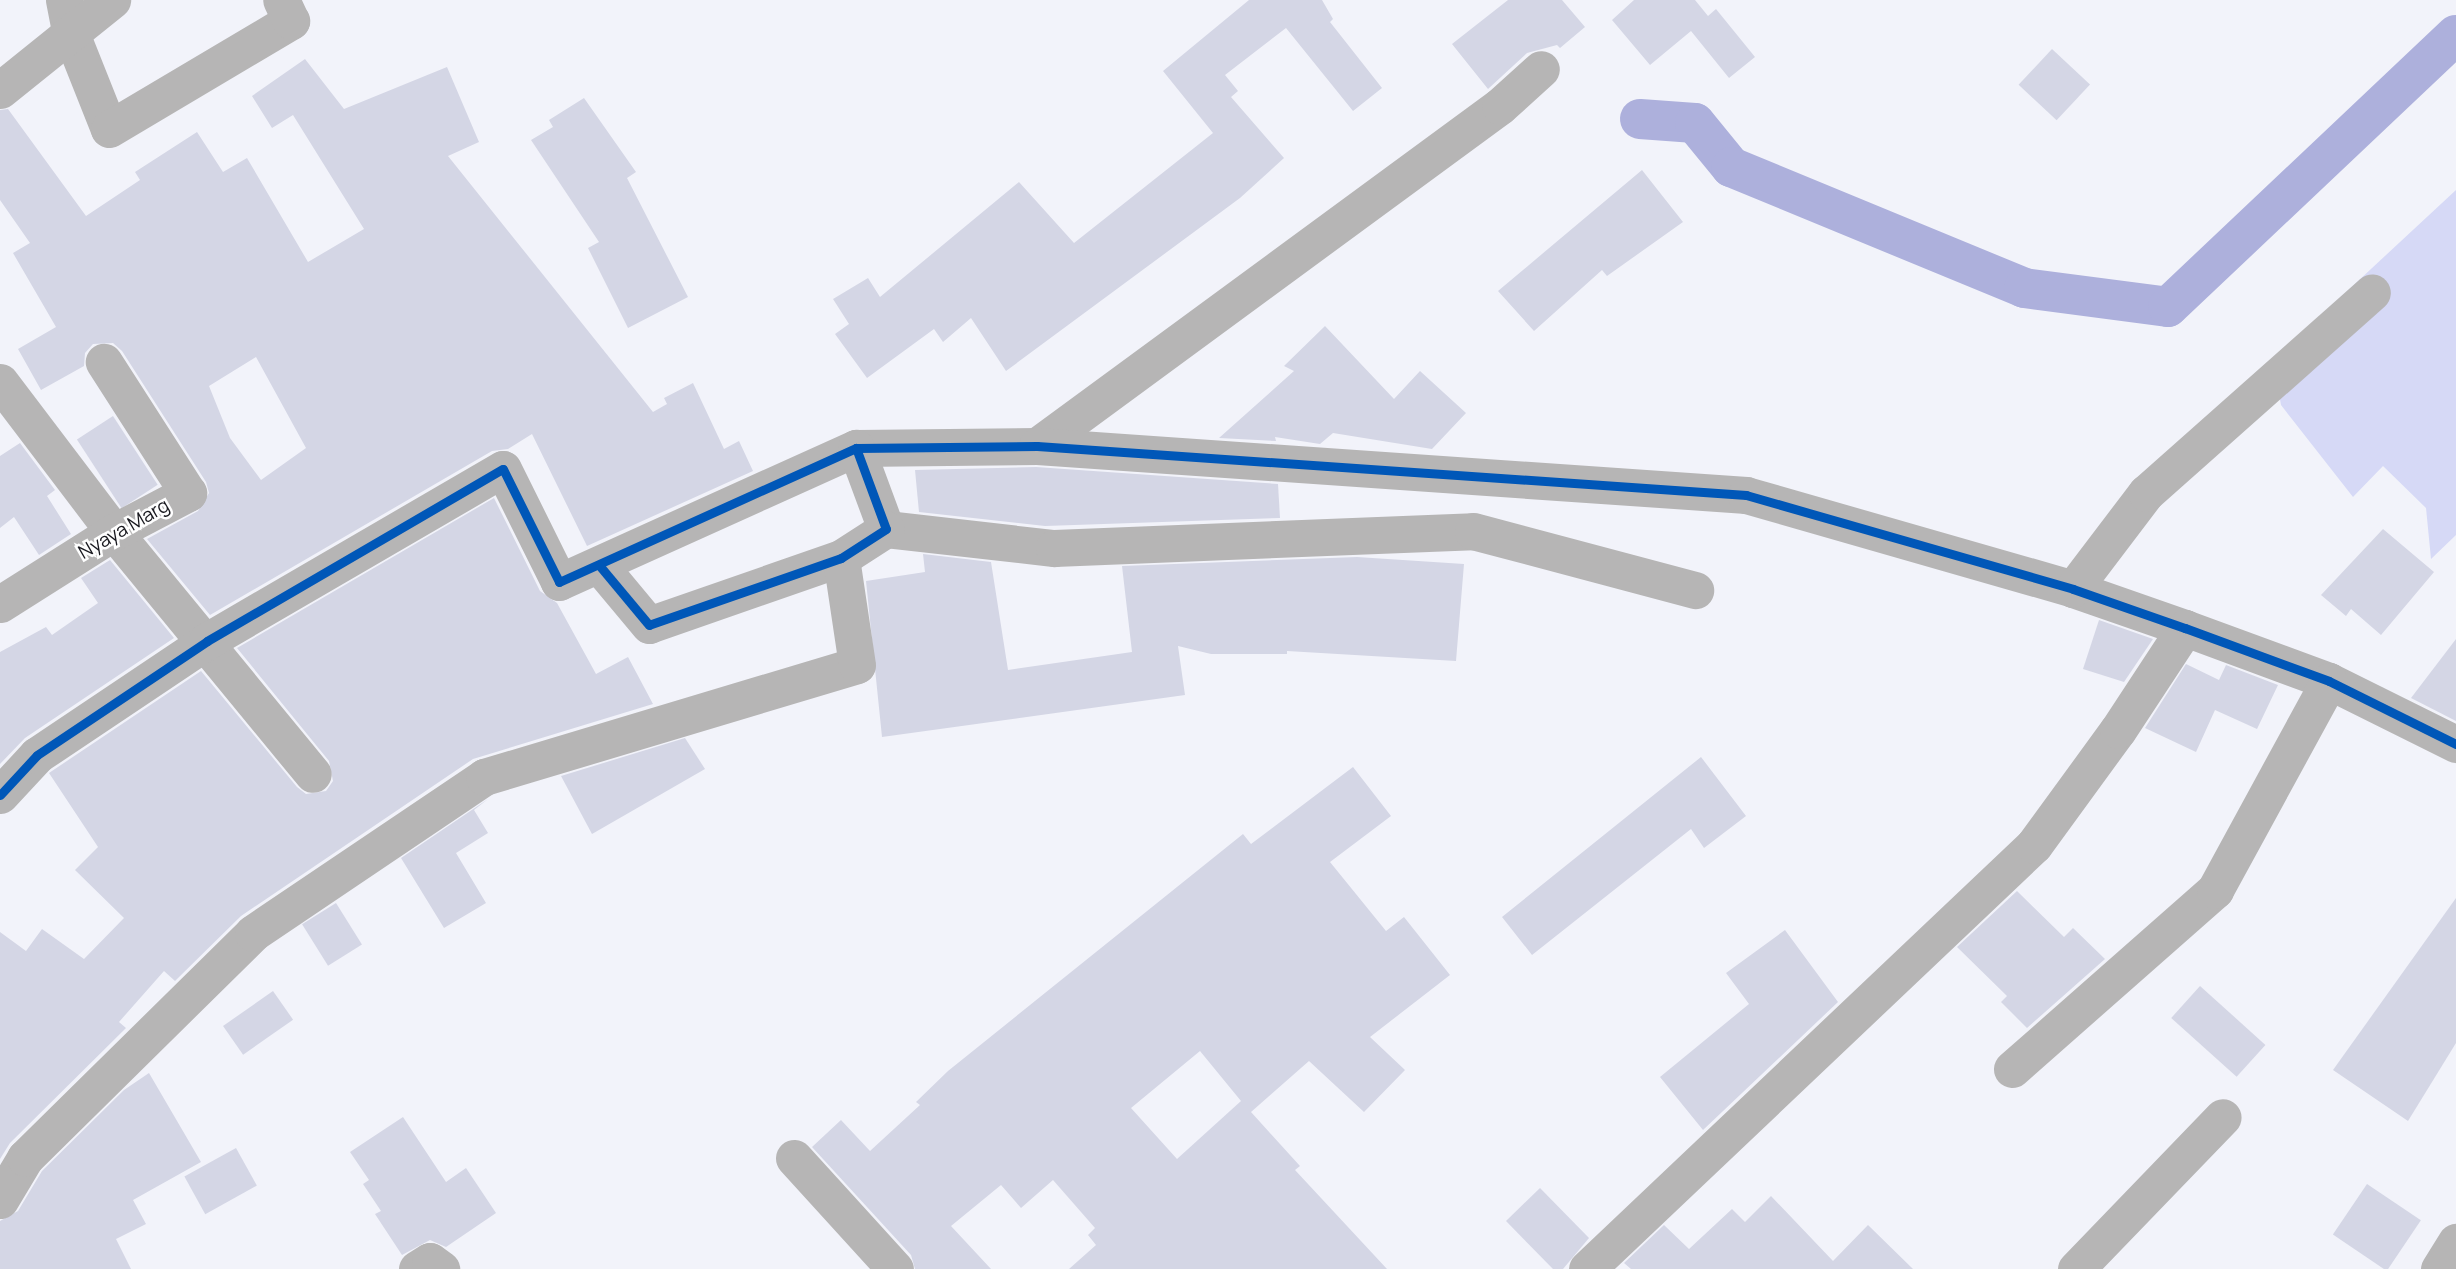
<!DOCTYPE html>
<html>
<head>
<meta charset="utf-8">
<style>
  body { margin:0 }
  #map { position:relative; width:2456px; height:1269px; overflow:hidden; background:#f2f3fa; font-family:Manrope,sans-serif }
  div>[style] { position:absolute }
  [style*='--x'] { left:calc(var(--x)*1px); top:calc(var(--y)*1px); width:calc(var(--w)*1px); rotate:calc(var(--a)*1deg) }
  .green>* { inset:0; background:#d6d9f6 }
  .canal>* { height:40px; margin:-20px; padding:0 20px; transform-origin:20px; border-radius:20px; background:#adb0dc }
  .building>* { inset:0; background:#d4d6e5; transform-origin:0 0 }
  .minor>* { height:37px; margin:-18.5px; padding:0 18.5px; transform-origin:18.5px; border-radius:18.5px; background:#b6b5b5 }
  .cycleway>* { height:9px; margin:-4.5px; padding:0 4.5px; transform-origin:4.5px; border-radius:4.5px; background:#0057b8 }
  span { translate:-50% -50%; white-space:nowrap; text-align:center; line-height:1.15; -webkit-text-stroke:5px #fefefe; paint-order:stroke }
  .street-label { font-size:19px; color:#18181e }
</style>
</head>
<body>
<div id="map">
  <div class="green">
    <i style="clip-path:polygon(2456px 190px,2456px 535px,2431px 559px,2426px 508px,2383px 466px,2353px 497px,2281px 405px,2273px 360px)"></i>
  </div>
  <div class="canal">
    <i style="--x:1640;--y:119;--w:55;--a:4.2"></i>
    <i style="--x:1695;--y:123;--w:57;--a:50.7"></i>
    <i style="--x:1731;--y:167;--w:317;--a:22.4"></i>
    <i style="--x:2024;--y:288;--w:145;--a:7.5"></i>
    <i style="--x:2168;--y:307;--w:396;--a:-43.4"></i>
  </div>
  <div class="building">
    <i style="clip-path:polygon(1249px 0,1322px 0,1333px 19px,1330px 22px,1382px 88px,1353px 111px,1286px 28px,1225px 75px,1238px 91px,1231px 97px,1284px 158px,1240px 198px,1006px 371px,971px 318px,943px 342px,934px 329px,867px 378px,835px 334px,849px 324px,833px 299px,868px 278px,880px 297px,1019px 182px,1074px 243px,1213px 133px,1163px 71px)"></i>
    <i style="clip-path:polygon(1508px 0,1562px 0,1585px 27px,1560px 48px,1557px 45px,1527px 53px,1488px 89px,1452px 44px)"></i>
    <i style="clip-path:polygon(1634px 0,1695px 0,1708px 16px,1716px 9px,1755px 57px,1729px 78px,1691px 31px,1650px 65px,1612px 20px)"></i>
    <i style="left:2052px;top:49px;width:52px;height:49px;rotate:43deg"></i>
    <i style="clip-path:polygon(evenodd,305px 59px,344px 109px,447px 67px,479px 142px,448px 156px,653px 412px,667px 404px,664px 398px,693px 383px,724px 449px,739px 441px,753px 471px,587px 546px,532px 434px,508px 449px,492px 451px,210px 615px,147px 539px,198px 511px,209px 493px,206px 482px,122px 351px,113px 343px,93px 344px,85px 353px,84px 366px,41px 390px,18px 349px,56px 327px,13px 253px,30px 243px,0 200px,0 110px,8px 109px,86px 216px,140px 180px,135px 172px,197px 132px,223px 172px,247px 158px,308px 262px,364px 229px,293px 115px,272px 128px,252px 96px,305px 59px,256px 357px,306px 448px,261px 480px,230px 438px,209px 386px,256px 357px)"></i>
    <i style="clip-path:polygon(584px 98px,636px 172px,627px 178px,688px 297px,628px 328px,588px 248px,599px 242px,531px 140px,553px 127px,549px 120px)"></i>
    <i style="clip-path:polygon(1642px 170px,1683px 222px,1607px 276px,1602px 270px,1534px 331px,1498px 291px)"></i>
    <i style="clip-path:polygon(1325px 326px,1394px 399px,1420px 371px,1466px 413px,1432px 449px,1333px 433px,1320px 444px,1275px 437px,1276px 441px,1219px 438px,1294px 371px,1284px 366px)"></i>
    <i style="left:113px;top:416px;width:82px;height:43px;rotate:57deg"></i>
    <i style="clip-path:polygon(20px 443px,55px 490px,47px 496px,71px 534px,39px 555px,14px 517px,0 528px,0 456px)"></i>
    <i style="clip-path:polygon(1036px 467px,1278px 484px,1280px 518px,1045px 526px,919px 512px,915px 470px)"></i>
    <i style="clip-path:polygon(494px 498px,540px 591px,557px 603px,596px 674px,628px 657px,653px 704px,473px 759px,241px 916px,175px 981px,164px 971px,119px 1022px,126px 1028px,10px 1143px,0 1159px,0 932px,26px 951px,42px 929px,84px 959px,124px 918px,75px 870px,98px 847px,49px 773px,201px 671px,297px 787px,306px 794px,326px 791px,333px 781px,329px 761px,237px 648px)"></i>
    <i style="clip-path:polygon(2383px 529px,2434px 572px,2381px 635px,2351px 609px,2346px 616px,2321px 595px)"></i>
    <i style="clip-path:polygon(923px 554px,991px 562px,1008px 670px,1132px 652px,1122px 566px,1357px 557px,1464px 564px,1456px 661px,1287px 651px,1287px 654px,1211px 654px,1178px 646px,1185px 695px,882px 737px,866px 581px,925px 572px)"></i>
    <i style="clip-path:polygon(110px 560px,174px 638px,25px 738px,0 764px,0 652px,46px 627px,52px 635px,98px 603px,81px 578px)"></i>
    <i style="clip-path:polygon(2099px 620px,2153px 639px,2124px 682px,2083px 669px)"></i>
    <i style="clip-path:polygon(2456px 639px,2456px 721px,2411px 698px)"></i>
    <i style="clip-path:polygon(2186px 664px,2219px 680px,2226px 665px,2278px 685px,2257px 729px,2215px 710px,2196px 752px,2145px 728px)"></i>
    <i style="clip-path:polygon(685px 738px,705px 769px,592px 834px,561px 776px)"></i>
    <i style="clip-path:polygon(1701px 757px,1746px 816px,1704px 848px,1691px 829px,1532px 955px,1502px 917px)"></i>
    <i style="clip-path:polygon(evenodd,1353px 767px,1391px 816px,1330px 862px,1386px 931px,1404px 917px,1450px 975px,1370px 1037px,1405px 1070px,1364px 1112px,1309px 1061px,1251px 1112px,1300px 1166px,1295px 1170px,1387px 1269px,1069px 1269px,1096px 1245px,1088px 1235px,1095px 1228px,1053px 1180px,1021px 1208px,1001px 1185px,951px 1226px,991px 1269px,915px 1269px,911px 1255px,812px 1147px,841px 1120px,870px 1151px,920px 1105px,916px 1102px,948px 1071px,1243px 834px,1251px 844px,1353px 767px,1200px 1051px,1241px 1101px,1177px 1159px,1131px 1108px,1200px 1051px)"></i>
    <i style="clip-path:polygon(488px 799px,474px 810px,488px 833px,456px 853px,486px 903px,444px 928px,401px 858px)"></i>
    <i style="clip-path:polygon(2017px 891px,2064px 937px,2073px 928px,2105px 959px,2027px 1028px,2001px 1002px,2007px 996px,1957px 947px)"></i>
    <i style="clip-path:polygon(2456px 898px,2456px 1043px,2408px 1121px,2333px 1070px)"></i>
    <i style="left:336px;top:903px;width:49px;height:40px;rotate:58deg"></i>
    <i style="clip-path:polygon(1785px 930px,1838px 1002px,1703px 1130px,1660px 1077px,1749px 1004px,1726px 973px)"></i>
    <i style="left:2200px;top:986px;width:88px;height:43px;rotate:42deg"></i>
    <i style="left:273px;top:991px;width:35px;height:61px;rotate:55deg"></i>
    <i style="clip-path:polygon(149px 1073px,201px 1162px,133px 1200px,146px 1224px,116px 1239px,131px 1269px,0 1269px,0 1221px,18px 1211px,42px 1171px,124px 1090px)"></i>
    <i style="clip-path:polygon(403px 1117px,446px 1182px,466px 1168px,496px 1213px,446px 1247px,430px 1240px,402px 1255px,375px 1214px,381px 1211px,363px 1184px,369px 1180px,350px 1152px)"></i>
    <i style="left:236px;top:1148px;width:43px;height:59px;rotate:61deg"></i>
    <i style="left:2367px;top:1184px;width:65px;height:61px;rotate:34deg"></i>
    <i style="clip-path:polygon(1540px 1188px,1589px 1238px,1563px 1269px,1553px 1269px,1506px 1221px)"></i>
    <i style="clip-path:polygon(1771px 1196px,1833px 1261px,1868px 1225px,1913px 1269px,1631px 1269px,1624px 1263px,1664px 1225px,1689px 1249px,1732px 1209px,1745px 1222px)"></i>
  </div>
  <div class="minor">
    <i style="--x:64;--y:0;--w:32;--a:79"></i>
    <i style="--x:70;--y:31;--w:105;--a:68.3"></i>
    <i style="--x:109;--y:129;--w:212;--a:-30.7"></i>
    <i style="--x:291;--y:21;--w:23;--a:-115"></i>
    <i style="--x:0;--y:90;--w:144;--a:-38.8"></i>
    <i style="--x:0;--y:382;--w:188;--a:52.8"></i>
    <i style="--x:114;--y:532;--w:313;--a:50.6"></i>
    <i style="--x:1037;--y:446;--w:574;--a:-36.29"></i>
    <i style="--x:1500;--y:106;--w:55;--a:-42.1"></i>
    <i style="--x:856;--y:448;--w:181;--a:-0.6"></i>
    <i style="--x:1037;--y:446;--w:711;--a:3.95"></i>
    <i style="--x:1746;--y:495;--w:340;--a:16"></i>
    <i style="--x:2073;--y:589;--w:119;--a:19.2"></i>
    <i style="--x:2185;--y:628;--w:153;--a:20.2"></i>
    <i style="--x:2329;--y:681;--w:142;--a:26.4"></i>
    <i style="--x:886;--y:529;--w:169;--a:6.5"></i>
    <i style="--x:1054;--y:548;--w:419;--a:-2.3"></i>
    <i style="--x:1473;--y:531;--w:230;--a:14.9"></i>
    <i style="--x:2073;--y:589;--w:121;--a:-52.8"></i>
    <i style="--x:2146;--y:493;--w:302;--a:-41.6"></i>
    <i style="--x:0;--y:604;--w:135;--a:-32.3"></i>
    <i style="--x:114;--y:532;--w:84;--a:-27.8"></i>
    <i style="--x:188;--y:493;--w:156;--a:-122.7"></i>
    <i style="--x:0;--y:795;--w:54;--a:-47.2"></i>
    <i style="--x:37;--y:755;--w:205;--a:-33.8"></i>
    <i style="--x:207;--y:641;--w:342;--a:-30.2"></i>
    <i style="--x:503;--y:469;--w:126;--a:63.6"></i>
    <i style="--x:559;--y:582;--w:326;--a:-24.3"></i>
    <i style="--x:856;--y:448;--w:86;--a:69.7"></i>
    <i style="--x:886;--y:529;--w:54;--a:147.2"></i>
    <i style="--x:841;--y:558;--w:203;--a:160.8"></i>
    <i style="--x:649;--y:625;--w:78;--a:-129.8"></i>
    <i style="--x:2012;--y:1069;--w:271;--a:-41.4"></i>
    <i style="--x:2215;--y:890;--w:238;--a:-61.4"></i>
    <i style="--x:794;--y:1158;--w:150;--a:47.7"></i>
    <i style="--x:0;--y:1200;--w:49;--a:-59.2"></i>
    <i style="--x:25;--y:1158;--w:320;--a:-44.6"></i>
    <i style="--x:253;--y:933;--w:279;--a:-34"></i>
    <i style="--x:484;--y:777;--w:389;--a:-16.7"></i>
    <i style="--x:857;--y:665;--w:108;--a:-98.5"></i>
    <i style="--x:417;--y:1269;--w:15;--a:-32"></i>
    <i style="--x:430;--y:1261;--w:14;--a:36"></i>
    <i style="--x:1587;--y:1269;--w:616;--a:-43.49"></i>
    <i style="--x:2034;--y:845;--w:142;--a:-53.9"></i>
    <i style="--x:2118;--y:730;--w:122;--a:-56.7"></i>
    <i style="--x:2076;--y:1269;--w:211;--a:-46"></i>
    <i style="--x:2439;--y:1269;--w:32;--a:-58"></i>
  </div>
  <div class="cycleway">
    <i style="--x:856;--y:448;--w:181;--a:-0.6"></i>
    <i style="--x:1037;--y:446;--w:711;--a:3.95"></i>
    <i style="--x:1746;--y:495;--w:340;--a:16"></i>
    <i style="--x:2073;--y:589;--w:119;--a:19.2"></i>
    <i style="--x:2185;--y:628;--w:153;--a:20.2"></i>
    <i style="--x:2329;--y:681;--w:142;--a:26.4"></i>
    <i style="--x:0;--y:795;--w:54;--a:-47.2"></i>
    <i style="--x:37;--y:755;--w:205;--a:-33.8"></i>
    <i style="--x:207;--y:641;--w:342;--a:-30.2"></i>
    <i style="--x:503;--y:469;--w:126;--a:63.6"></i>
    <i style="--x:559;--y:582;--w:326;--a:-24.3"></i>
    <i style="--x:856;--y:448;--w:86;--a:69.7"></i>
    <i style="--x:886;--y:529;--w:54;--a:147.2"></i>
    <i style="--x:841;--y:558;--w:203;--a:160.8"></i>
    <i style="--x:649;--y:625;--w:78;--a:-129.8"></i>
  </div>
  <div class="street-label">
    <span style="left:124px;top:529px;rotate:-30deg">Nyaya Marg</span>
  </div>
</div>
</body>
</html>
